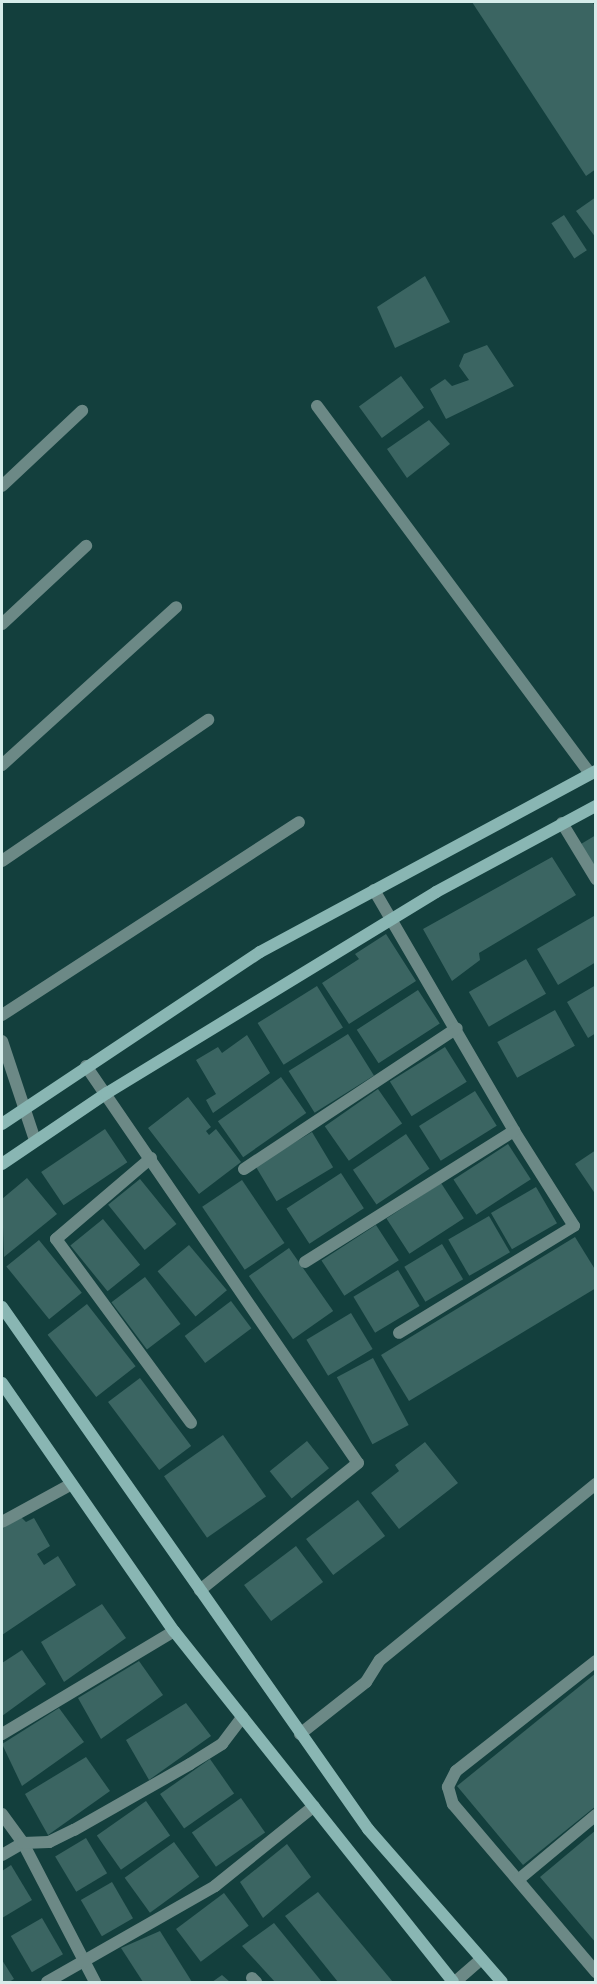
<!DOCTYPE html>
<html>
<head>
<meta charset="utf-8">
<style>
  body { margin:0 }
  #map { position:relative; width:597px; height:1984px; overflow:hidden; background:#133f3d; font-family:Overpass,sans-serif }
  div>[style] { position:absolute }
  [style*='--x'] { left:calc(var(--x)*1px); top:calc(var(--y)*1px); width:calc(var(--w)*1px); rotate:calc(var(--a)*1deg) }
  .building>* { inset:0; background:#3b6562; transform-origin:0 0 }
  .lane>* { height:12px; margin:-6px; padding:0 6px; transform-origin:6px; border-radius:6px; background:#6c8986 }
  .street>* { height:12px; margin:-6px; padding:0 6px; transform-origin:6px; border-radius:6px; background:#6c8986 }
  .secondary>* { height:12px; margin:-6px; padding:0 6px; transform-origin:6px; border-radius:6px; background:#89b6b3 }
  span { translate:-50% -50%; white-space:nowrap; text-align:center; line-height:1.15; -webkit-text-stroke:6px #112221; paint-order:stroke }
  .frame { position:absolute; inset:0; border:3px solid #d6ecea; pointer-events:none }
</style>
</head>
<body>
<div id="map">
  <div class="building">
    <i style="clip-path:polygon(472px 2px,592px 2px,596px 7px,596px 169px,586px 176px)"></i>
    <i style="clip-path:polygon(596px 197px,596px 238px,576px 211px)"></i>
    <i style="left:564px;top:215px;width:42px;height:15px;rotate:57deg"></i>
    <i style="clip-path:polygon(425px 276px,450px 322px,395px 348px,377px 307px)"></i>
    <i style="clip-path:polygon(487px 345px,514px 386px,446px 419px,430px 389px,445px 379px,452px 386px,469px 380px,459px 366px,464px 354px)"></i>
    <i style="left:401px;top:376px;width:39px;height:52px;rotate:54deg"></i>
    <i style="clip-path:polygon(429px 420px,450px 444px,407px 478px,387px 449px)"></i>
    <i style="clip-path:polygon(596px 835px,596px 869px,581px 844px)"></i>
    <i style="clip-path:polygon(552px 857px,576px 895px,479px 953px,480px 960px,452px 981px,423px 929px)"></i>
    <i style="clip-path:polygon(594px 916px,596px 962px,558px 985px,537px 949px)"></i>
    <i style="clip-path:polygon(386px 934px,416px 981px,349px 1024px,322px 983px,359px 959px,355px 954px)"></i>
    <i style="left:526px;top:959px;width:40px;height:66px;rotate:60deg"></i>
    <i style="clip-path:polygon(596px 985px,596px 1033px,588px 1038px,567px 1002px)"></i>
    <i style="left:317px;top:986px;width:49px;height:70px;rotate:58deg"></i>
    <i style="left:418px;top:990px;width:40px;height:73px;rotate:57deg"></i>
    <i style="left:555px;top:1010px;width:41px;height:66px;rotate:61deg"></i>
    <i style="left:348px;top:1034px;width:49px;height:70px;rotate:58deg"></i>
    <i style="clip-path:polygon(247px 1035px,270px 1073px,213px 1113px,206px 1100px,216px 1094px,196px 1060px,218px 1047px,222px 1053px)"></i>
    <i style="left:445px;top:1047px;width:41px;height:65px;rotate:58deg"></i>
    <i style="left:281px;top:1077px;width:44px;height:77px;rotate:55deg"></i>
    <i style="left:378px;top:1089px;width:42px;height:65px;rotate:55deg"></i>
    <i style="left:475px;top:1091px;width:41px;height:66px;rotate:58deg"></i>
    <i style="clip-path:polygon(188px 1097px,211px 1127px,206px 1131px,209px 1135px,216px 1129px,241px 1162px,199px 1194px,148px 1128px)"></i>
    <i style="left:105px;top:1129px;width:40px;height:77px;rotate:56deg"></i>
    <i style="left:312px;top:1132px;width:41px;height:66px;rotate:59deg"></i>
    <i style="left:406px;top:1134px;width:42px;height:64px;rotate:56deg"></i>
    <i style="left:508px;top:1144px;width:42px;height:65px;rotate:57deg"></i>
    <i style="clip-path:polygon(596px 1150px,596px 1195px,575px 1164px)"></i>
    <i style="left:341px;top:1173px;width:42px;height:65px;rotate:57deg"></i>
    <i style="clip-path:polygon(27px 1178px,57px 1214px,4px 1257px,2px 1199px)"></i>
    <i style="left:140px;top:1179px;width:58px;height:41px;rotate:51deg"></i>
    <i style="left:242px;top:1180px;width:76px;height:48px;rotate:56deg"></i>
    <i style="left:441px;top:1183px;width:42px;height:65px;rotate:57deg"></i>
    <i style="left:536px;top:1187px;width:42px;height:52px;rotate:60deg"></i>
    <i style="left:489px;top:1216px;width:42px;height:47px;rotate:60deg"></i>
    <i style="left:103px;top:1219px;width:59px;height:42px;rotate:51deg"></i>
    <i style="left:376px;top:1225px;width:42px;height:65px;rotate:57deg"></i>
    <i style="clip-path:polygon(575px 1237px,596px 1271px,596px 1288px,409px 1401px,381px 1355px)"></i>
    <i style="left:39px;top:1240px;width:68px;height:42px;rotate:51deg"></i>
    <i style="left:442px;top:1244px;width:41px;height:44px;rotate:59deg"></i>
    <i style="left:189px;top:1245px;width:59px;height:41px;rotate:50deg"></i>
    <i style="left:289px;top:1248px;width:77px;height:49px;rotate:55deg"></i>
    <i style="left:398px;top:1270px;width:42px;height:52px;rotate:59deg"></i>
    <i style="left:145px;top:1277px;width:59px;height:42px;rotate:53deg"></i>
    <i style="left:231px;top:1301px;width:34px;height:58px;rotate:53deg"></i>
    <i style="left:87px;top:1304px;width:79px;height:50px;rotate:52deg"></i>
    <i style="left:351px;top:1313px;width:42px;height:52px;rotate:59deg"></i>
    <i style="left:373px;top:1358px;width:76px;height:41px;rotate:62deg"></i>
    <i style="left:140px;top:1378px;width:85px;height:40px;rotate:53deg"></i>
    <i style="left:223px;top:1435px;width:75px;height:72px;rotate:55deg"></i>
    <i style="left:307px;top:1441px;width:35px;height:48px;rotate:51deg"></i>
    <i style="clip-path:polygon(425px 1442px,458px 1483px,399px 1529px,371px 1493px,399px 1471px,395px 1465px)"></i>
    <i style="left:358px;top:1500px;width:45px;height:65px;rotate:53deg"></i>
    <i style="clip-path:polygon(21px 1517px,26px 1522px,34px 1518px,50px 1546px,37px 1554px,44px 1565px,58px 1556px,76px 1585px,2px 1635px,2px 1529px)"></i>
    <i style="left:296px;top:1546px;width:45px;height:65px;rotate:53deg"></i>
    <i style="clip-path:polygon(102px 1604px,126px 1638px,64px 1682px,41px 1642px)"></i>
    <i style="clip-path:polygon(22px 1650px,46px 1684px,2px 1716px,2px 1663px)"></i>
    <i style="clip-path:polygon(139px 1661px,163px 1695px,101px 1739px,78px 1698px)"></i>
    <i style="clip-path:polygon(596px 1673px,596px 1806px,523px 1865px,457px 1786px)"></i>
    <i style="clip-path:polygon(186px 1703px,211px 1736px,149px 1780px,126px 1740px)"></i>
    <i style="clip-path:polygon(59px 1708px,84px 1742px,22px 1786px,2px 1744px)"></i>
    <i style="clip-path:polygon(86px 1757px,110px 1791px,48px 1835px,25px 1794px)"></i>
    <i style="left:210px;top:1759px;width:42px;height:61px;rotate:55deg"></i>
    <i style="left:241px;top:1798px;width:42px;height:60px;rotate:55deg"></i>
    <i style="left:146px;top:1801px;width:42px;height:60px;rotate:55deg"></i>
    <i style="clip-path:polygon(596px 1830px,596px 1943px,540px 1877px)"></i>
    <i style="left:86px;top:1838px;width:41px;height:36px;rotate:59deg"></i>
    <i style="left:174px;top:1842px;width:43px;height:61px;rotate:54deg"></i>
    <i style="clip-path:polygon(287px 1844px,311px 1877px,263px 1918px,240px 1882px)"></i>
    <i style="clip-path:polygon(11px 1865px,32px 1900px,2px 1918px,2px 1871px)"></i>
    <i style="left:112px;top:1882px;width:42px;height:36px;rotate:60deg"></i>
    <i style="clip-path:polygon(318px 1892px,393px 1982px,338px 1982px,285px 1916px)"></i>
    <i style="left:224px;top:1893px;width:41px;height:60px;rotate:53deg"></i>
    <i style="left:42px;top:1918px;width:42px;height:36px;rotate:60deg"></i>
    <i style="clip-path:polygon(274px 1923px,322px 1982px,275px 1982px,242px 1946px)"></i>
    <i style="clip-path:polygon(160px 1931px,192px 1982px,143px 1982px,121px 1948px)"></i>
    <i style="clip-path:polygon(2px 1960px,14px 1979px,9px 1982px,2px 1982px)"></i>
    <i style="clip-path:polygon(222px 1975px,230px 1982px,212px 1982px)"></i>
  </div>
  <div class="lane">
    <i style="--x:2;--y:1522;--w:77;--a:-28.6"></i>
  </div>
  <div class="street">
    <i style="--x:317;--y:406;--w:458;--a:53.4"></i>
    <i style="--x:2;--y:486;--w:110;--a:-43.2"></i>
    <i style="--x:2;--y:624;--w:115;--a:-42.9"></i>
    <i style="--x:2;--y:765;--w:235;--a:-42.2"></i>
    <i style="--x:562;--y:823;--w:66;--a:58.7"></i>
    <i style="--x:2;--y:861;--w:250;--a:-34.4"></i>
    <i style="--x:374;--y:890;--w:279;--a:59.8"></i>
    <i style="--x:514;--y:1131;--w:112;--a:57.7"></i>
    <i style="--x:574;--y:1226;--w:205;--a:148.6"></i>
    <i style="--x:2;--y:1015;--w:354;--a:-33"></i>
    <i style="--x:2;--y:1041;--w:104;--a:71.6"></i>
    <i style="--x:86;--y:1066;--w:481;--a:55.6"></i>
    <i style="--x:358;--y:1463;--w:203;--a:141.2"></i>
    <i style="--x:151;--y:1158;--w:125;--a:139.5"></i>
    <i style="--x:56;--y:1239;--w:228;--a:53.7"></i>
    <i style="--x:244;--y:1169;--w:255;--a:-33.5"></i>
    <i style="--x:305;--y:1262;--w:247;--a:-32.1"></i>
    <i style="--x:596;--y:1661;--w:178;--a:141.8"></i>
    <i style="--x:456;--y:1771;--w:18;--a:117"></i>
    <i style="--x:448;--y:1787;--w:18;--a:74"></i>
    <i style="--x:453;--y:1804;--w:221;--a:49.6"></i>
    <i style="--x:2;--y:1734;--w:200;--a:-30.9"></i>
    <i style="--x:300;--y:1734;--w:84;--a:-38.2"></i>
    <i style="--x:366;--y:1682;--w:26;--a:-58"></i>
    <i style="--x:380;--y:1660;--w:279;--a:-39.2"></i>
    <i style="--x:2;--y:1814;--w:36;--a:54"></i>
    <i style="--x:23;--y:1843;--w:157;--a:62.6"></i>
    <i style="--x:2;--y:1855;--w:24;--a:-30"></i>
    <i style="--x:23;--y:1843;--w:26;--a:-2"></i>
    <i style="--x:49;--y:1842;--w:28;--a:-26"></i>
    <i style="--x:74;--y:1830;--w:133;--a:-29.6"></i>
    <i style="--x:190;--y:1764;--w:38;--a:-32"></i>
    <i style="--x:222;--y:1744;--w:34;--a:-53"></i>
    <i style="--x:518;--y:1880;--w:102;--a:-39.8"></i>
    <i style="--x:252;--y:1978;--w:6;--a:45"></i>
    <i style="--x:47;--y:1982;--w:193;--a:-29.7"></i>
    <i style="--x:215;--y:1886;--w:127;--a:-38.9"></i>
    <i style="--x:455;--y:1982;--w:35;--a:-41"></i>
  </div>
  <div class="secondary">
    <i style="--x:2;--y:1124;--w:310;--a:-33.7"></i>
    <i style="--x:260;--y:952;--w:382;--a:-28.3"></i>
    <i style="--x:2;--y:1164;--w:127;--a:-34.1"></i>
    <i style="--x:107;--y:1093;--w:386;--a:-31.4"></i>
    <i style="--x:436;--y:892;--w:182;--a:-28.3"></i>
    <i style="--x:2;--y:1307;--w:638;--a:54.96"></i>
    <i style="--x:368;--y:1829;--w:203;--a:48.8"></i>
    <i style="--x:2;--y:1383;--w:302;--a:55.3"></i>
    <i style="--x:174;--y:1631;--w:448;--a:51.5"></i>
  </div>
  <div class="frame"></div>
</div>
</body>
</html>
